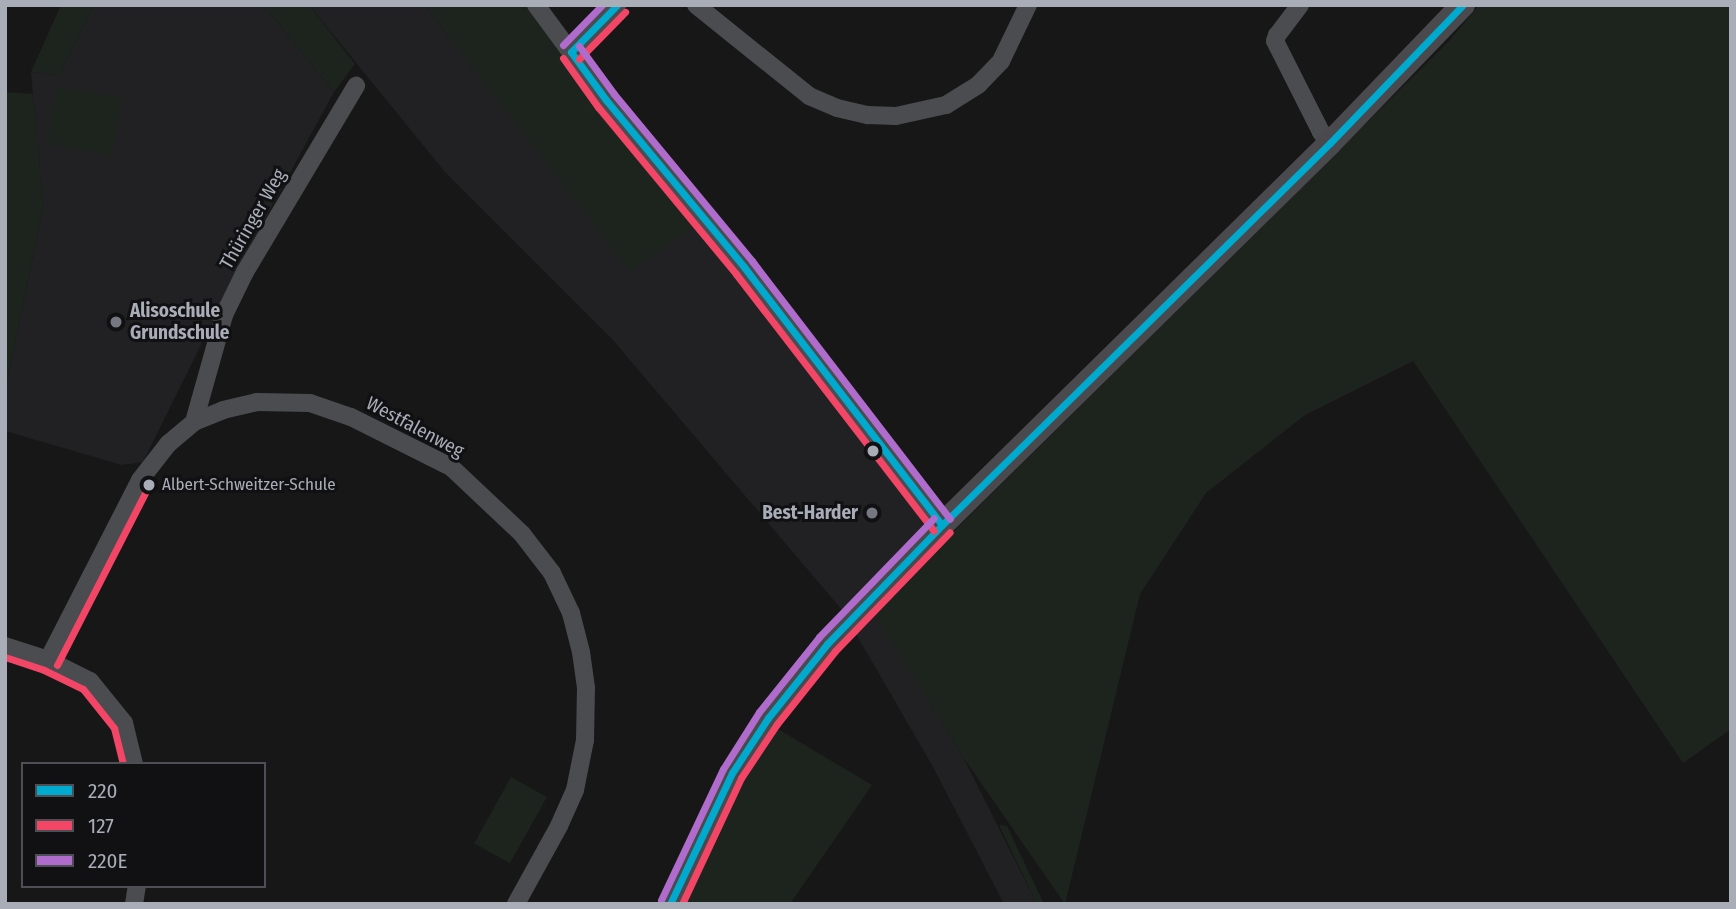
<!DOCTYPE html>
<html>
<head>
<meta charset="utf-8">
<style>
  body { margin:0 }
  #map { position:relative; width:1736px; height:909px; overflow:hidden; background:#171717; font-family:"Fira Sans Condensed",sans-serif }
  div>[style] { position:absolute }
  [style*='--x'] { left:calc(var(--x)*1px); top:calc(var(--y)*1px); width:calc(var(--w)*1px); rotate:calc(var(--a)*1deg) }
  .built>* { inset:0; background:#212123 }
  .green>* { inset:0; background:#1d241e; transform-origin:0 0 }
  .minor>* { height:18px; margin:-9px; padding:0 9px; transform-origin:9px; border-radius:9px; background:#4b4c50 }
  .secondary>* { height:24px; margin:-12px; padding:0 12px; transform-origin:12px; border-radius:12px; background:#4a4a4e }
  .bus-1>* { height:7px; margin:-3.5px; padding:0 3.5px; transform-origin:3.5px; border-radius:3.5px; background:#00a9ce }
  .bus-2>* { height:7px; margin:-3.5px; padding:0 3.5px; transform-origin:3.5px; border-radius:3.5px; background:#f34667 }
  .bus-3>* { height:7px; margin:-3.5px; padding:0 3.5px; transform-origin:3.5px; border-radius:3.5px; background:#b06ccc }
  .dots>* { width:19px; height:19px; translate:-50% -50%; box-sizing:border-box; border:4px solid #111113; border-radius:50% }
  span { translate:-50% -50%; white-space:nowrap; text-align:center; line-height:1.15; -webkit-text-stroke:6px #111113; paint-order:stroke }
  .bus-label { font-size:17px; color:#a8adb8 }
  .left { translate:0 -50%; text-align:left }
  .street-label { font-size:19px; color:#a8adb8 }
  .poi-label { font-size:19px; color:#a8adb8; font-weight:700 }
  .right { translate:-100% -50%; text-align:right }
  .frame { position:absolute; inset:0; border:7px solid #a8adb8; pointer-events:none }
  .legend { position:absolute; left:21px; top:762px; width:245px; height:126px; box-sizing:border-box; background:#111113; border:2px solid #4d4f55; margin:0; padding:9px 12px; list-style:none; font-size:21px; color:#a8adb8 }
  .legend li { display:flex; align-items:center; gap:14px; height:35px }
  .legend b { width:35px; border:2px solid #4d4f55 }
</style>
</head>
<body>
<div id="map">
  <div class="built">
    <i style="clip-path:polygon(94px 5px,263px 5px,334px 92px,248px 250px,143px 462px,122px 465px,5px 431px,5px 393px,43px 206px,31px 72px,59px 75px)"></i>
    <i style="clip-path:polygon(309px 5px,424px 5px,630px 271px,698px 224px,940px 545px,876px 616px,963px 757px,1037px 904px,1004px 904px,932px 765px,842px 610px,613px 340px,445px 172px)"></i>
  </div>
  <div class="green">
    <i style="clip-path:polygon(61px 5px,94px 5px,59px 75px,31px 72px)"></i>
    <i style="clip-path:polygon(263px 5px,309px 5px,355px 64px,334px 92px)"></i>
    <i style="clip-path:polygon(424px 5px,532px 5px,698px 224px,630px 272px)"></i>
    <i style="clip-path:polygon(1479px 5px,1731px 5px,1731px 729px,1683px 763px,1413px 361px,1305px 415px,1206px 493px,1140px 594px,1065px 904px,963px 757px,875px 615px,940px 545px,1449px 41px)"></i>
    <i style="left:57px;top:86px;width:66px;height:59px;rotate:10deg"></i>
    <i style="clip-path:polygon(5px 92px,33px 94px,43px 206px,5px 393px)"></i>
    <i style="clip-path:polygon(761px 719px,872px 785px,790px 904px,663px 904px)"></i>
    <i style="left:511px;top:777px;width:41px;height:76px;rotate:29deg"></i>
    <i style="clip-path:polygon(999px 825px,1007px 826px,1044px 904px,1037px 904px)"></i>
  </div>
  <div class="minor">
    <i style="--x:536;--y:5;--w:118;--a:53.6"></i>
    <i style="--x:606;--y:100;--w:217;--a:50.4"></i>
    <i style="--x:744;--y:267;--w:325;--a:52.5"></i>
    <i style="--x:696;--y:5;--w:145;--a:38.8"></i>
    <i style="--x:809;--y:96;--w:30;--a:23"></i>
    <i style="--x:837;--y:108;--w:32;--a:13"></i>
    <i style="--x:868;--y:115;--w:28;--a:2"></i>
    <i style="--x:896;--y:116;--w:51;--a:-12.4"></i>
    <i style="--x:946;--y:105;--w:39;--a:-32"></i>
    <i style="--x:979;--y:84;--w:32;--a:-46"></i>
    <i style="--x:1001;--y:61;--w:62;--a:-64.3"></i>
    <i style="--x:1300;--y:5;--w:38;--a:127"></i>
    <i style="--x:1277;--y:35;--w:6;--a:108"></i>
    <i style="--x:1275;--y:41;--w:102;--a:63.2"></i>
    <i style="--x:1321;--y:132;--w:14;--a:51"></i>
    <i style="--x:571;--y:52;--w:66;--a:-45.6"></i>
    <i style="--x:194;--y:422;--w:111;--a:-74.3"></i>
    <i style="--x:224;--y:315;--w:48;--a:-64"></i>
    <i style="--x:245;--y:272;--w:217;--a:-59.2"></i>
    <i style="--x:5;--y:646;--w:45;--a:18"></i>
    <i style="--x:48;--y:660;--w:47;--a:26.6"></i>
    <i style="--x:90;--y:681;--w:54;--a:51"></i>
    <i style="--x:124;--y:723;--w:42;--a:76.3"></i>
    <i style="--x:48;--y:660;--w:202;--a:-62.9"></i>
    <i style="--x:140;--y:480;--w:46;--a:-52.1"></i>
    <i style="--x:168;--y:444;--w:34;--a:-40"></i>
    <i style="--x:194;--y:422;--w:31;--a:-22"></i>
    <i style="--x:223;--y:410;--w:35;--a:-13"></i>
    <i style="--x:257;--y:402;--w:53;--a:1.1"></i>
    <i style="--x:310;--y:403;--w:43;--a:18.9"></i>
    <i style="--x:351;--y:417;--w:112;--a:26.6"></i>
    <i style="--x:451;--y:467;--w:98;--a:43.3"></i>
    <i style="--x:522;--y:534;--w:49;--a:52.4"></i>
    <i style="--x:552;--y:573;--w:44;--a:64.6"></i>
    <i style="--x:571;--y:613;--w:40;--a:75.6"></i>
    <i style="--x:581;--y:652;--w:36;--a:82"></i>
    <i style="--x:586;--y:688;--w:52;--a:91.1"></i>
    <i style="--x:585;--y:740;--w:51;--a:101.3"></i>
    <i style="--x:575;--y:790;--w:39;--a:114"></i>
    <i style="--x:559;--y:826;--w:89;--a:118.9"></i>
    <i style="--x:134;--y:904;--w:18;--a:-81"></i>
  </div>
  <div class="secondary">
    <i style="--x:670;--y:904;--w:145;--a:-64.7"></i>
    <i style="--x:732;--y:773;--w:66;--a:-56.8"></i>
    <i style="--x:768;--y:718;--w:95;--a:-51.4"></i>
    <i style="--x:827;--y:644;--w:165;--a:-46"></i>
    <i style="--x:942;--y:525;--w:544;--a:-44.55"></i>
    <i style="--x:1330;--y:143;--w:192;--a:-46.1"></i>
  </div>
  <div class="bus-1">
    <i style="--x:571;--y:52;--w:59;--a:53.9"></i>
    <i style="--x:606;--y:100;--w:217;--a:50.4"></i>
    <i style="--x:744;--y:267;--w:325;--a:52.5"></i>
    <i style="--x:571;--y:52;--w:66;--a:-45.6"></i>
    <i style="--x:670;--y:904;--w:145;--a:-64.7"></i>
    <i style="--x:732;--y:773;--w:66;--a:-56.8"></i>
    <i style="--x:768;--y:718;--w:95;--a:-51.4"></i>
    <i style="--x:827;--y:644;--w:165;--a:-46"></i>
    <i style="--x:942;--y:525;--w:544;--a:-44.55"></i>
    <i style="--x:1330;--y:143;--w:192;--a:-46.1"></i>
  </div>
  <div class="bus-2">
    <i style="--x:563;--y:58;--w:60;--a:54.5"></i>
    <i style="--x:598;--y:107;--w:217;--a:50.4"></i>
    <i style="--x:736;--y:274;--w:324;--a:52.4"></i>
    <i style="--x:579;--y:59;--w:66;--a:-45.6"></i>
    <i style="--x:5;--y:657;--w:41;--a:18.4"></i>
    <i style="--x:44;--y:670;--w:43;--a:26"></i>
    <i style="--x:83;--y:689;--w:50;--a:51.5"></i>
    <i style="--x:114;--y:728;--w:37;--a:76"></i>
    <i style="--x:57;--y:665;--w:202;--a:-62.9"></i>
    <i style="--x:682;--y:904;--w:139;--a:-64.9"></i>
    <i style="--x:741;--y:778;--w:65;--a:-56.3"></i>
    <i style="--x:777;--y:724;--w:93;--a:-51.5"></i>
    <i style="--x:835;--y:651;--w:165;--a:-46"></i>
  </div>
  <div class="bus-3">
    <i style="--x:563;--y:45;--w:56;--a:-45.7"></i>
    <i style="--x:579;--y:46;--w:59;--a:53.9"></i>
    <i style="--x:614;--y:94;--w:217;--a:50.4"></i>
    <i style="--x:752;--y:261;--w:325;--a:52.5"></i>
    <i style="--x:661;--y:900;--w:145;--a:-64.7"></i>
    <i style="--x:723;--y:769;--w:67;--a:-57.7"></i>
    <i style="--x:759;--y:712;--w:96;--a:-51.3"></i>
    <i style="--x:819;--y:637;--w:165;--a:-46"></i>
  </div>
  <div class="dots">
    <i style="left:116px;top:322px;background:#757880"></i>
    <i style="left:873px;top:451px;background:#a8adb8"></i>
    <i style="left:149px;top:485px;background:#a8adb8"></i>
    <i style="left:872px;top:513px;background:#757880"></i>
  </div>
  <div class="bus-label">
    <span class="left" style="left:162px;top:485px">Albert-Schweitzer-Schule</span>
  </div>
  <div class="street-label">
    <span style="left:253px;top:219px;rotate:-60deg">Thüringer Weg</span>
    <span style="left:415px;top:427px;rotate:28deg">Westfalenweg</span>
  </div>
  <div class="poi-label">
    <span class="left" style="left:130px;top:322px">Alisoschule<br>Grundschule</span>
    <span class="right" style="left:858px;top:513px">Best-Harder</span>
  </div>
  <div class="frame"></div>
  <ul class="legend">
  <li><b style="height:9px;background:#00a9ce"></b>220</li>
  <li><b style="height:9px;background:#f34667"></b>127</li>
  <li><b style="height:9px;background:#b06ccc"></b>220E</li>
  </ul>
</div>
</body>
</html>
